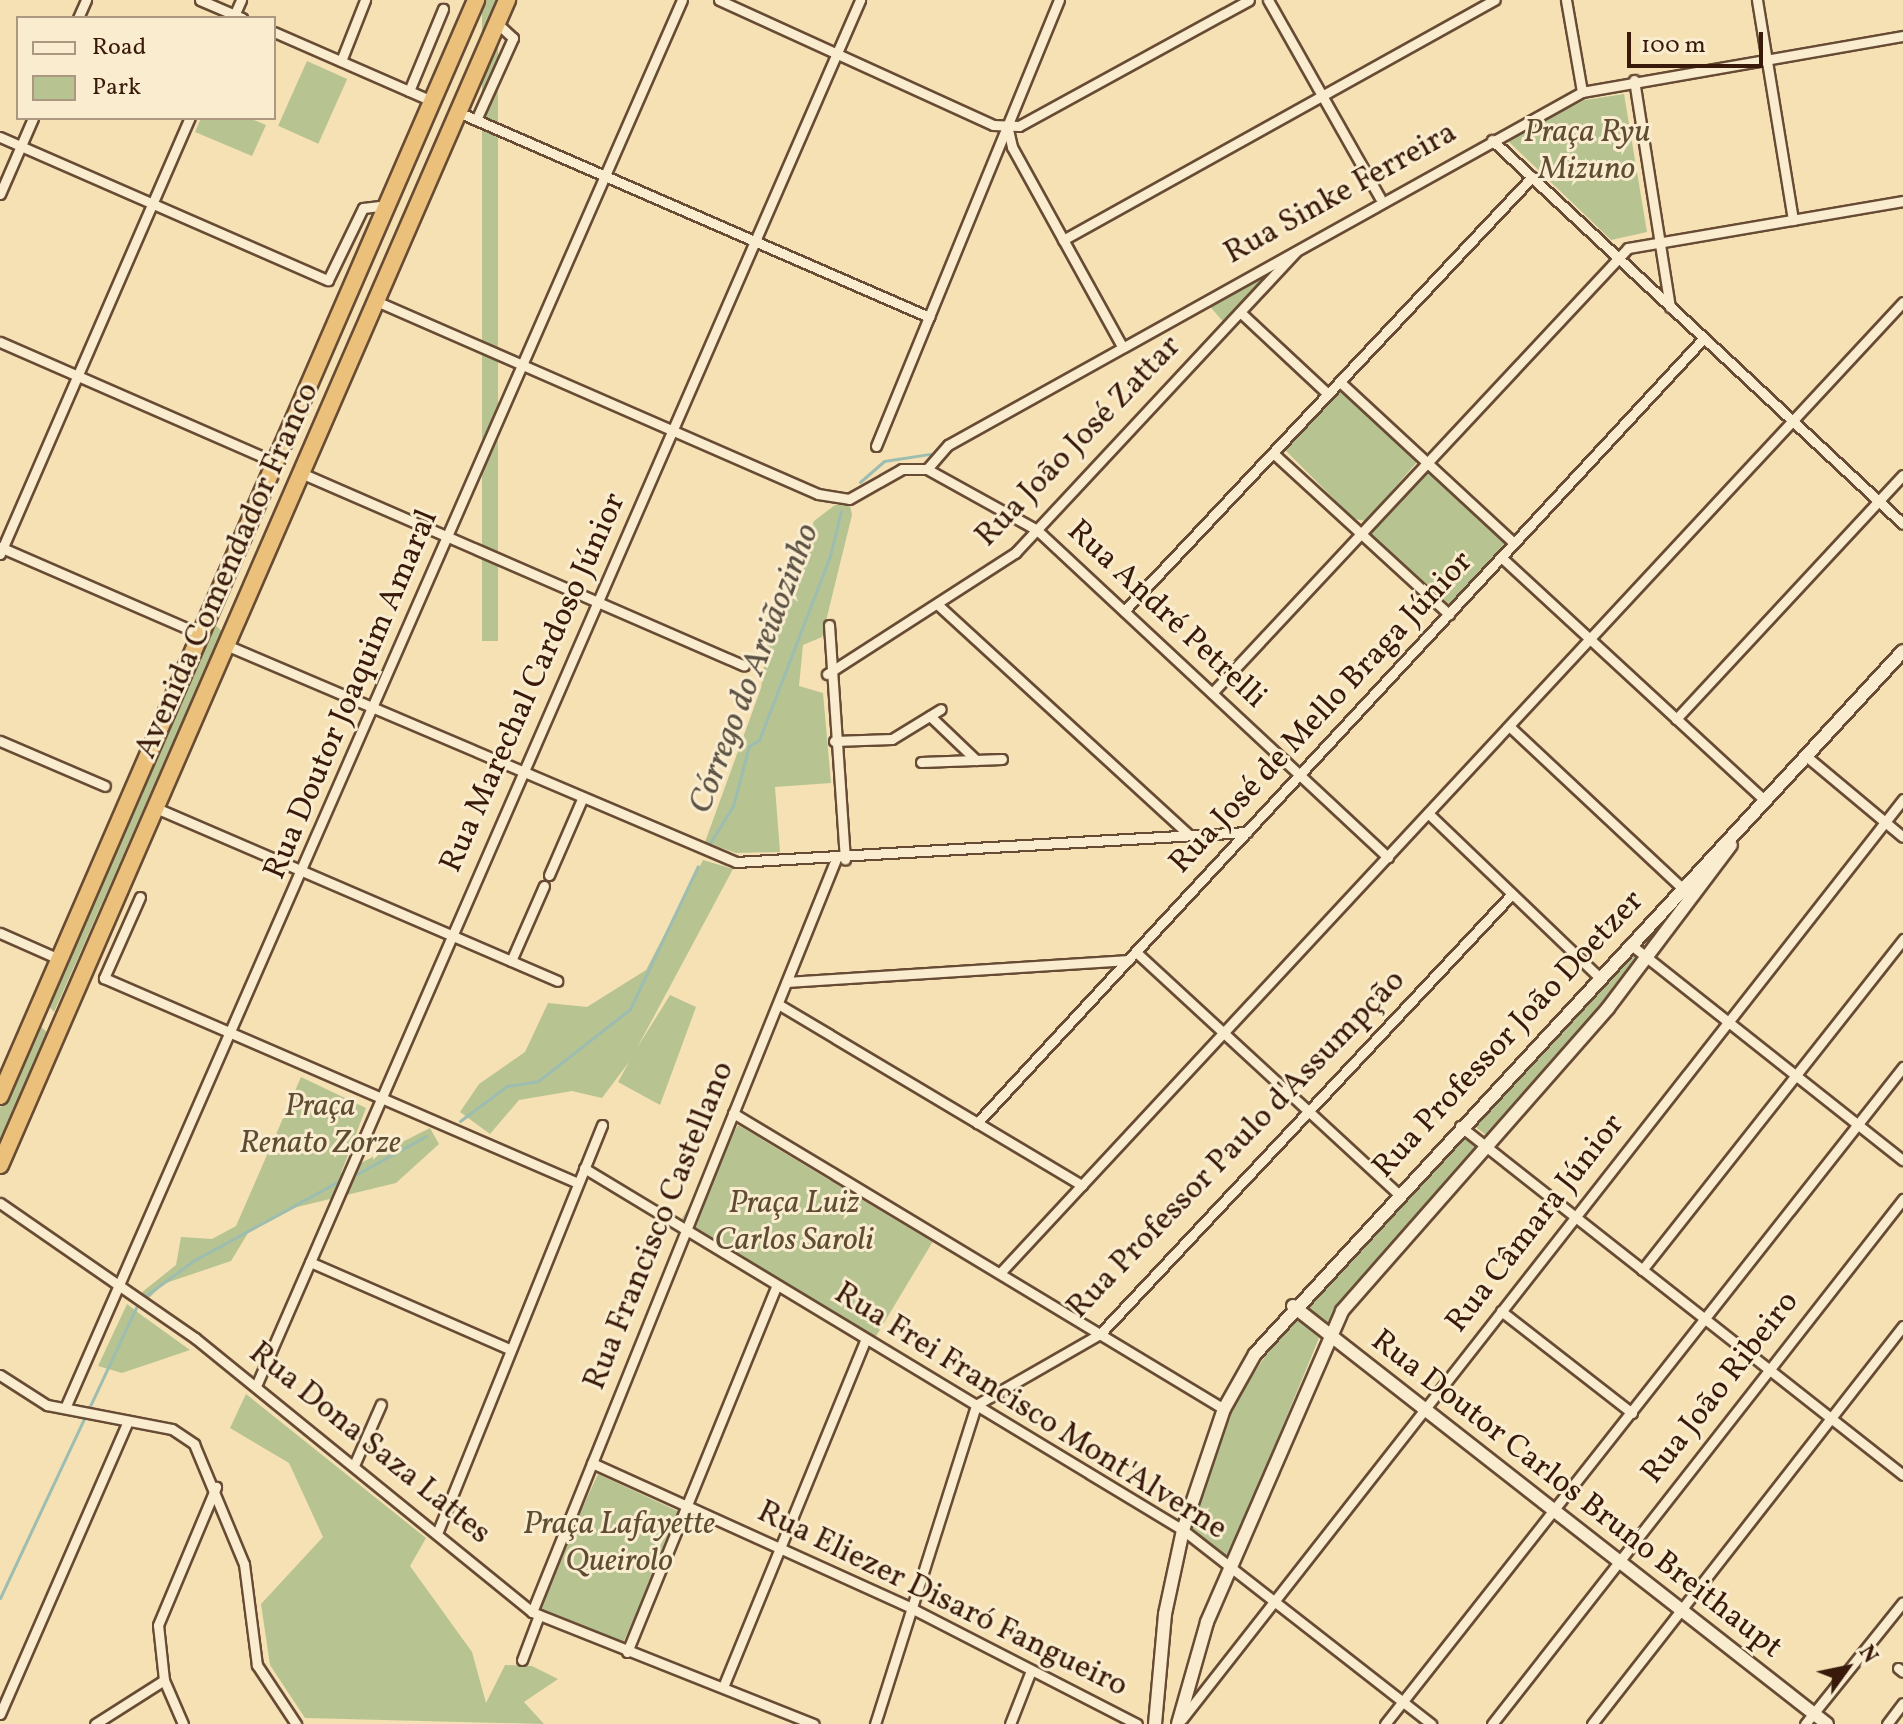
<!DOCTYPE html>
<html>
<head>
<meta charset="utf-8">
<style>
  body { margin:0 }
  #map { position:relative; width:1903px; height:1724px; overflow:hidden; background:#f6e1b5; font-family:Vollkorn,serif }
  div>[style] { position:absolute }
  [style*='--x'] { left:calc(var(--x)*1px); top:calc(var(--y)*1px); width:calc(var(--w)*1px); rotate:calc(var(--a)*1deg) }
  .green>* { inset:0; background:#b7c491; transform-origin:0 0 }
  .stream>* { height:3px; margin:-1.5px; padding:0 1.5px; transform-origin:1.5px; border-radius:1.5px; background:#9dbdb1 }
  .roads { filter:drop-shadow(2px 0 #684b34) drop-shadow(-2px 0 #684b34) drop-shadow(0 2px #684b34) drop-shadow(0 -2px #684b34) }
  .street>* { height:9px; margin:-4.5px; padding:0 4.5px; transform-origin:4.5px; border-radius:4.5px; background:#f9eccf }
  .secondary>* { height:12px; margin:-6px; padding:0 6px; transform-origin:6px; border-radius:6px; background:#f9eccf }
  .highway>* { height:16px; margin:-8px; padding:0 8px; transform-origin:8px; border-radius:8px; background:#ebc07a }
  span { translate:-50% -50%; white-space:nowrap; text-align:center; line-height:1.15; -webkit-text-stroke:6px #f9eccf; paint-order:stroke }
  .park-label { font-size:32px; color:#5f4c32; font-style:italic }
  .street-label { font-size:32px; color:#391909 }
  .water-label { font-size:34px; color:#5c5244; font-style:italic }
  .legend { position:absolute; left:16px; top:16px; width:260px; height:104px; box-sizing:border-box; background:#f9eccf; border:2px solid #ac9880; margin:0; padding:10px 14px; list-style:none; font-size:24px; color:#391909 }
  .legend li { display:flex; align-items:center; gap:16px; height:40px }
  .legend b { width:40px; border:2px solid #ac9880 }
  .north { position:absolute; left:1807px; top:1628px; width:80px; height:80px; -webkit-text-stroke:6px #f9eccf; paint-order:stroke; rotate:57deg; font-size:22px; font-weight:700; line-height:32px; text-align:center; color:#391909 }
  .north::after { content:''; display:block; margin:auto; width:28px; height:36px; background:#391909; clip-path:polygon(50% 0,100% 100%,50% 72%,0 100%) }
  .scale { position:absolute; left:1627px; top:32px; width:136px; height:36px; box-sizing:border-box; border:4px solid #391909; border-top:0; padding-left:10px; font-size:24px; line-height:28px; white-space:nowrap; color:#391909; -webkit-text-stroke:6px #f9eccf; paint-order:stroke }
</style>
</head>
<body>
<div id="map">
  <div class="green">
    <i style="left:482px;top:0;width:16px;height:641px"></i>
    <i style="left:307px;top:61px;width:44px;height:71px;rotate:24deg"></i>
    <i style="clip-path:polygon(1624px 94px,1647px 232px,1611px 240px,1507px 140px,1585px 100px)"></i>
    <i style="clip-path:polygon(201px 118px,249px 118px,266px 125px,252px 156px,195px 132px)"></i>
    <i style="clip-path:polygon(1262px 271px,1266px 277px,1225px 324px,1207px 303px)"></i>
    <i style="clip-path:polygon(1340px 391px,1417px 462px,1366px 521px,1354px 519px,1285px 450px)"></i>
    <i style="left:1426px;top:469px;width:108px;height:85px;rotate:42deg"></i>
    <i style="clip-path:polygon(835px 505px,850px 505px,852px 515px,822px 637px,803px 645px,799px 686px,823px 693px,831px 783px,775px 787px,780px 852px,736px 853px,705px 842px,761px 688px,767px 643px,814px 521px)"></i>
    <i style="clip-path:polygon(212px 622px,222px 631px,54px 1012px,48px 1005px)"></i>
    <i style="clip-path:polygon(703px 860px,733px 869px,637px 1048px,670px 995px,696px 1007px,660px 1105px,618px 1082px,629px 1062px,602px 1098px,572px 1091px,519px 1100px,490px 1134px,460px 1112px,479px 1084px,525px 1052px,548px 1003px,587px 1007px,646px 970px)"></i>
    <i style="clip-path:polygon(1631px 953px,1639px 961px,1487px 1136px,1472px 1124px)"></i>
    <i style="clip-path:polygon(37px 1023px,50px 1035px,0 1149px,0 1108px)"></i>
    <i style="clip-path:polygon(301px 1077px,366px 1108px,341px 1173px,430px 1128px,439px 1144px,396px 1183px,297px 1207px,248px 1233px,231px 1261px,163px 1284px,149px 1298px,141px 1293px,176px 1265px,181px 1237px,212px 1239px,236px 1226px)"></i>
    <i style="left:738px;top:1125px;width:227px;height:114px;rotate:31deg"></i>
    <i style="clip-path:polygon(1462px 1136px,1476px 1147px,1327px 1323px,1305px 1305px)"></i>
    <i style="clip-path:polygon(127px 1304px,140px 1314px,190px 1350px,122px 1373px,98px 1366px)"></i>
    <i style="clip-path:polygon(1293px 1315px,1319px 1338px,1228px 1559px,1189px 1530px,1227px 1413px)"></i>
    <i style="clip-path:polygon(246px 1394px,426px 1538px,410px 1566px,472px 1652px,486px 1703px,505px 1665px,532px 1666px,558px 1679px,524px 1702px,544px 1724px,305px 1718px,270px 1665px,261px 1604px,323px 1537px,289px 1463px,230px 1428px)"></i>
    <i style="left:598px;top:1474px;width:94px;height:148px;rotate:25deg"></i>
  </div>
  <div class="stream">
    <i style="--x:860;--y:482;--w:32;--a:-41"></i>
    <i style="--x:884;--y:461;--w:47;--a:-8.7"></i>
    <i style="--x:710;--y:843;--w:44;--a:-58.1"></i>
    <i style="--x:733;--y:806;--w:62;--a:-75.1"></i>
    <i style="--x:749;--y:746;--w:12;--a:-31"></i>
    <i style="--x:759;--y:740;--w:197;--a:-68.9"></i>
    <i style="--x:830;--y:556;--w:46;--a:-76.3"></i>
    <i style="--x:460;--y:1121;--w:59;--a:-36.7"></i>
    <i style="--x:507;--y:1086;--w:31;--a:-9"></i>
    <i style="--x:538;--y:1081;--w:117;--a:-38"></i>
    <i style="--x:630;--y:1009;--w:158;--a:-64.6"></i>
    <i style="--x:357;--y:1174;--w:79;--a:-28.8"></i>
    <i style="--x:144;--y:1297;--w:61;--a:-36.3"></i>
    <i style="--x:193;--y:1261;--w:169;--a:-28.7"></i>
    <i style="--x:0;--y:1598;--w:326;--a:-64.9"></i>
  </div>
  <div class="roads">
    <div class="street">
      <i style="--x:200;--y:0;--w:46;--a:23.2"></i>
      <i style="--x:719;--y:0;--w:301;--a:24.5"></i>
      <i style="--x:993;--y:125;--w:26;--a:2"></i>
      <i style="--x:1019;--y:126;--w:262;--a:-28.7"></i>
      <i style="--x:1268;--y:0;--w:227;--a:60.5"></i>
      <i style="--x:1566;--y:0;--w:93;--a:80.1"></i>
      <i style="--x:1757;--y:0;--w:223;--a:80.7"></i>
      <i style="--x:78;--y:18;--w:20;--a:-66"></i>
      <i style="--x:233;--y:18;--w:20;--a:-66"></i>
      <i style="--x:274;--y:32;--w:172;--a:23.6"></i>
      <i style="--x:341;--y:61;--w:66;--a:-68.5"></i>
      <i style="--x:1634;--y:80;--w:230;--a:81"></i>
      <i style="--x:409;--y:91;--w:89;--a:-67.5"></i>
      <i style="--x:458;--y:112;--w:514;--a:23.52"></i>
      <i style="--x:476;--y:120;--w:90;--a:-65.7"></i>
      <i style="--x:513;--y:38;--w:22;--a:-137"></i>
      <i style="--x:1007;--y:125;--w:23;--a:77"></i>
      <i style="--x:1012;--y:147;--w:227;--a:61.1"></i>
      <i style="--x:0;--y:137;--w:358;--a:23.6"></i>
      <i style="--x:328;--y:280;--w:80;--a:-64.1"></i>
      <i style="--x:363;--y:208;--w:23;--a:-7"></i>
      <i style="--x:1492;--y:140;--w:562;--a:43.05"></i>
      <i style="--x:0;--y:194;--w:83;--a:-66.5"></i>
      <i style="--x:1063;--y:240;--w:494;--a:-29.1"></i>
      <i style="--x:376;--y:301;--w:482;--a:23.6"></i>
      <i style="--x:818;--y:494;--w:31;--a:9"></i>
      <i style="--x:849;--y:499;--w:61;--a:-29.5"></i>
      <i style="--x:902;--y:469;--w:25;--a:0"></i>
      <i style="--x:927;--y:469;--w:32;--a:-49"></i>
      <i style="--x:948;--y:445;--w:726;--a:-29.11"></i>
      <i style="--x:1582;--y:92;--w:326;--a:-9.9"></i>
      <i style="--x:1240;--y:312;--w:120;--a:43"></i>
      <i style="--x:0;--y:342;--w:300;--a:23.6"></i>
      <i style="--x:1340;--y:382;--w:237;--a:42.8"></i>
      <i style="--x:876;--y:446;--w:482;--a:-67.7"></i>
      <i style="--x:1273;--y:453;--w:239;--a:42.5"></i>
      <i style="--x:927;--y:469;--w:126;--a:29"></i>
      <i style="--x:1037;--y:530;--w:480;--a:43"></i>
      <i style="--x:301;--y:473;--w:483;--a:23.5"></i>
      <i style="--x:0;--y:547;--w:218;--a:23.5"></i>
      <i style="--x:0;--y:554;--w:476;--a:-66.5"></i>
      <i style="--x:1501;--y:557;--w:358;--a:42.7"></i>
      <i style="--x:937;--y:604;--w:342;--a:42.5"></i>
      <i style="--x:1124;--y:611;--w:596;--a:-46.77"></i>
      <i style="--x:829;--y:625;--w:235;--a:86.1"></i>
      <i style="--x:226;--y:645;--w:554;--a:23.05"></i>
      <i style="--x:736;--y:862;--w:512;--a:-3.36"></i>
      <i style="--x:827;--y:674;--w:224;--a:-32.8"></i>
      <i style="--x:1015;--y:553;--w:412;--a:-47"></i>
      <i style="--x:1212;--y:693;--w:609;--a:-46.93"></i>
      <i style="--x:1628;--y:248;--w:279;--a:-9.7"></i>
      <i style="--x:930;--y:716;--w:64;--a:43.7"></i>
      <i style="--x:1676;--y:719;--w:333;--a:-47.1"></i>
      <i style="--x:1509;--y:726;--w:237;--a:43.1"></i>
      <i style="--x:0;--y:741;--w:114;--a:23.2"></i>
      <i style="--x:834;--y:741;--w:58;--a:-2"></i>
      <i style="--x:892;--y:739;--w:57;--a:-31.5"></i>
      <i style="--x:1806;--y:756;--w:126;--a:39.9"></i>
      <i style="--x:921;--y:762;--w:81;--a:-2.1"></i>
      <i style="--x:156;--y:808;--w:437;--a:23.3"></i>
      <i style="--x:1428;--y:813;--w:237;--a:43.8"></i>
      <i style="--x:549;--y:875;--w:83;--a:-66.5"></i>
      <i style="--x:140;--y:897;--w:89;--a:114"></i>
      <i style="--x:104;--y:978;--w:516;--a:23.39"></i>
      <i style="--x:0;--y:933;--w:64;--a:23.8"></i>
      <i style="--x:1630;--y:944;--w:348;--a:38.4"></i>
      <i style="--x:1136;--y:952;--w:355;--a:42.7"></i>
      <i style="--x:511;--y:961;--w:82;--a:-66.3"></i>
      <i style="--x:787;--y:982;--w:342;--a:-3.7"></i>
      <i style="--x:778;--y:1004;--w:354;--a:30.8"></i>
      <i style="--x:733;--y:1113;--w:573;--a:31.08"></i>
      <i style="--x:977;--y:1123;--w:1070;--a:-47.2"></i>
      <i style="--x:1460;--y:1126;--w:564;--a:38.23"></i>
      <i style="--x:584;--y:1168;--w:700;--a:31.15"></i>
      <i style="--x:1183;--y:1530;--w:315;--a:38"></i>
      <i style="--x:0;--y:1203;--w:237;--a:34.7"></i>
      <i style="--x:195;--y:1338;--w:434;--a:39.1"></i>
      <i style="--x:532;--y:1612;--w:303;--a:21.7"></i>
      <i style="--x:310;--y:1262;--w:219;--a:23.6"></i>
      <i style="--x:1642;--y:1270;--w:422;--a:-51.7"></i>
      <i style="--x:1000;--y:1273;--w:1326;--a:-47.08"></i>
      <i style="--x:1501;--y:1311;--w:166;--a:37.9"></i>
      <i style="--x:0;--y:1375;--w:56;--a:32.6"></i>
      <i style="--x:47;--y:1405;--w:127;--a:10.9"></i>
      <i style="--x:172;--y:1429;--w:27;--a:34"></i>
      <i style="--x:194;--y:1444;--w:130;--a:67.4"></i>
      <i style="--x:244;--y:1564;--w:102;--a:82.7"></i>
      <i style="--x:257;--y:1665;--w:71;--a:56.5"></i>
      <i style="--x:256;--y:1386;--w:1512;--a:-66.45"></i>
      <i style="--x:65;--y:1408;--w:1537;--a:-66.34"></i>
      <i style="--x:355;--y:1463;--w:64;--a:-66.2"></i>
      <i style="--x:592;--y:1463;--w:350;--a:24.4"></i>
      <i style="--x:911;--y:1608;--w:254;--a:27.2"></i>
      <i style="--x:438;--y:1531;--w:438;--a:-68"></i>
      <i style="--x:532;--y:1612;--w:812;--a:-68.02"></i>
      <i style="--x:627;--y:1652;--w:396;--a:-67.8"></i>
      <i style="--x:522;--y:1660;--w:48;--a:-69.3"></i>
      <i style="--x:1898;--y:1668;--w:6;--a:39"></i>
      <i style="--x:723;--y:1687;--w:376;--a:-67.7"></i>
      <i style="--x:0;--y:1714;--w:320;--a:-66.4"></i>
      <i style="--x:1182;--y:1719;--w:1169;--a:-51.91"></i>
      <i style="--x:95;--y:1724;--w:82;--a:-32.5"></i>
      <i style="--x:183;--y:1724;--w:48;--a:-113.4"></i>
      <i style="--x:164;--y:1680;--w:55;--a:-96.2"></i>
      <i style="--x:158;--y:1625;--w:150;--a:-67.2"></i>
      <i style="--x:875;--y:1724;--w:335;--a:-72.4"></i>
      <i style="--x:976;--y:1405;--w:143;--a:-29.8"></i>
      <i style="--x:1100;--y:1334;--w:603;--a:-46.88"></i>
      <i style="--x:1010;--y:1724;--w:55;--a:-68.6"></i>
      <i style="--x:1385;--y:1724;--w:837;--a:-51.75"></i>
      <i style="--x:1492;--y:1724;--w:667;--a:-51.94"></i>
      <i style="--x:1592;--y:1724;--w:505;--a:-52"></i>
      <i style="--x:1805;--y:1724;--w:156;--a:-51.2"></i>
      <i style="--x:1887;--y:1724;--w:26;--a:-53"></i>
    </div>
    <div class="secondary">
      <i style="--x:1293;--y:1306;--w:678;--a:38.05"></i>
      <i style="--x:1155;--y:1724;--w:110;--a:-84.8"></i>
      <i style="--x:1165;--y:1614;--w:86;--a:-77.9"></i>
      <i style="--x:1183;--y:1530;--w:128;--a:-71.3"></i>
      <i style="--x:1224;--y:1409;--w:63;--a:-60.6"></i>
      <i style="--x:1255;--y:1354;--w:956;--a:-47.33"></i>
      <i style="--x:1178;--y:1724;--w:106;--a:-74.1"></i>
      <i style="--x:1207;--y:1622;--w:339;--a:-66.5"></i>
      <i style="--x:1342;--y:1311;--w:403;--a:-48.7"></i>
      <i style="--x:1608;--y:1008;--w:204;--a:-53"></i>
    </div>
    <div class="highway">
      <i style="--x:0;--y:1096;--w:1195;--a:-66.52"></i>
      <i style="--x:0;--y:1165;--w:1271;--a:-66.48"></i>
    </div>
  </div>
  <div class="park-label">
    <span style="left:1587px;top:152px">Praça Ryu<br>Mizuno</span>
    <span style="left:320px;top:1126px">Praça<br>Renato Zorze</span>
    <span style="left:794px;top:1223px">Praça Luiz<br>Carlos Saroli</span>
    <span style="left:619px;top:1544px">Praça Lafayette<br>Queirolo</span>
  </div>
  <div class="street-label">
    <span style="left:1341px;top:194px;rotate:-29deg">Rua Sinke Ferreira</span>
    <span style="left:1079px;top:442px;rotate:-46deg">Rua João José Zattar</span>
    <span style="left:228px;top:571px;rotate:-66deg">Avenida Comendador Franco</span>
    <span style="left:1166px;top:615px;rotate:43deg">Rua André Petrelli</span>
    <span style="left:534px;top:683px;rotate:-66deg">Rua Marechal Cardoso Júnior</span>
    <span style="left:352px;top:695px;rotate:-67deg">Rua Doutor Joaquim Amaral</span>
    <span style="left:1322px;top:713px;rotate:-47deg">Rua José de Mello Braga Júnior</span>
    <span style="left:1509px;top:1035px;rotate:-47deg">Rua Professor João Doetzer</span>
    <span style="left:1237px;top:1145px;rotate:-46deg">Rua Professor Paulo d'Assumpção</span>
    <span style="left:1536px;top:1224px;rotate:-52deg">Rua Câmara Júnior</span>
    <span style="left:660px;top:1226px;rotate:-68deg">Rua Francisco Castellano</span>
    <span style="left:1721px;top:1388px;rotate:-52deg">Rua João Ribeiro</span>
    <span style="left:1030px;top:1412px;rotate:32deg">Rua Frei Francisco Mont'Alverne</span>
    <span style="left:369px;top:1444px;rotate:39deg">Rua Dona Saza Lattes</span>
    <span style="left:1576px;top:1495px;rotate:38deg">Rua Doutor Carlos Bruno Breithaupt</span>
    <span style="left:942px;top:1600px;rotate:26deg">Rua Eliezer Disaró Fangueiro</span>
  </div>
  <div class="water-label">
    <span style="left:755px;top:669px;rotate:-69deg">Córrego do Areiãozinho</span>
  </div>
  <ul class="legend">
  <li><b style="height:10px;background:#f9eccf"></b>Road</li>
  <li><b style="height:22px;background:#b7c491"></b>Park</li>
  </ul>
  <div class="north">N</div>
  <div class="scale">100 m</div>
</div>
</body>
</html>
